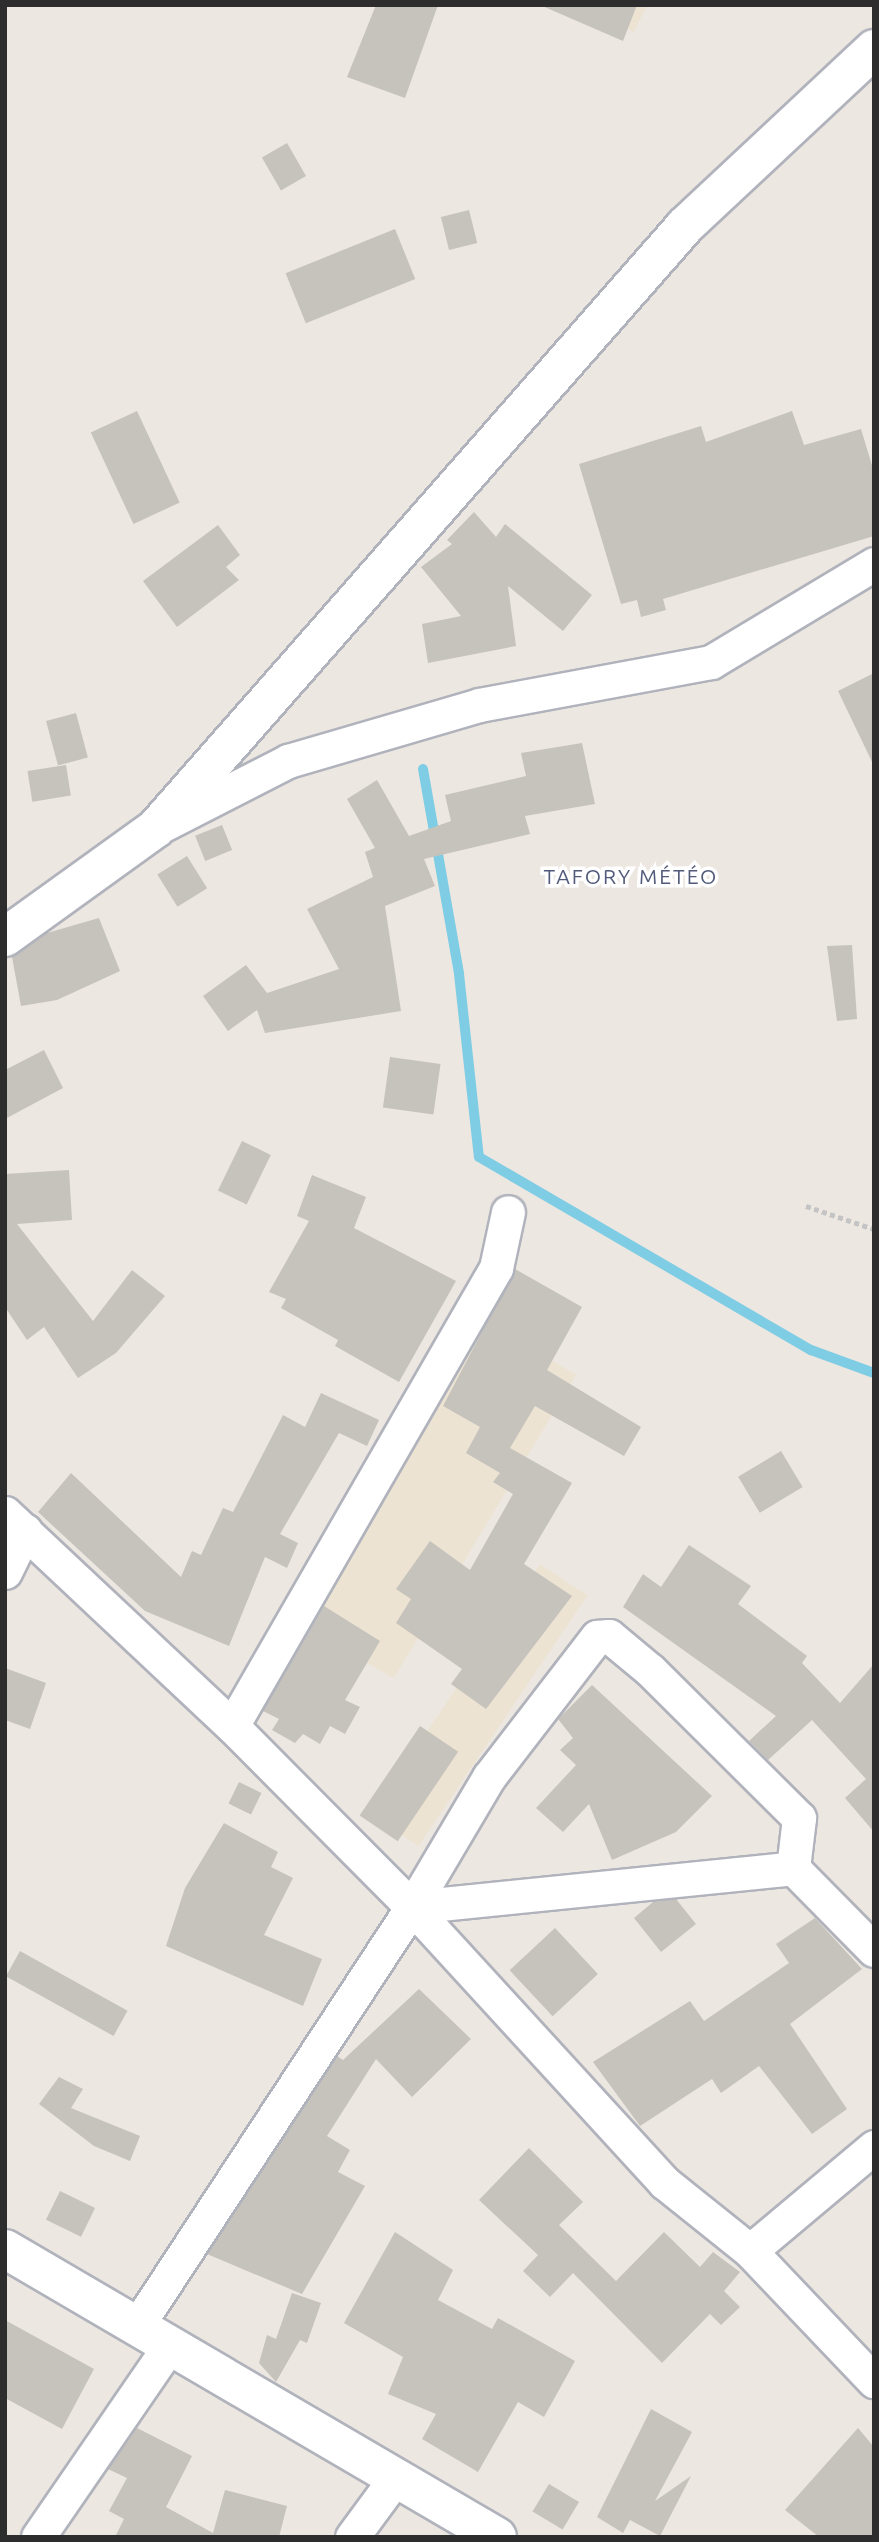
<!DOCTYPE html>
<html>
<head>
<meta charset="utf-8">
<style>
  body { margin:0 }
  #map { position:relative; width:879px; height:2542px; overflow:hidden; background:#ede7e1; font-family:Ubuntu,sans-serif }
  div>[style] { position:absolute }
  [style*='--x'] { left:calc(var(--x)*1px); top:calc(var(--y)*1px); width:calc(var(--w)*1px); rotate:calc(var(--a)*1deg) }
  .education>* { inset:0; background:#ece3d3; transform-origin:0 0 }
  .stream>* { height:10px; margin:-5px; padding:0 5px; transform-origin:5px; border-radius:5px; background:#7fcde4 }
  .building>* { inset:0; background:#c6c2bc; transform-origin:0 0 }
  .path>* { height:4.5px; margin-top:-2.25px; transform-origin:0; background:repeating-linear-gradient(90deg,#c4c4c4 0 5px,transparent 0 8.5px) }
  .roads { filter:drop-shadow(2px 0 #b1b3bc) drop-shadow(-2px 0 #b1b3bc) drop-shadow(0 2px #b1b3bc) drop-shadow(0 -2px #b1b3bc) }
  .street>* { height:33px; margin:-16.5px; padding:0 16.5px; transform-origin:16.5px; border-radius:16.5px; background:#fff }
  .secondary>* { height:38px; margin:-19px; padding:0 19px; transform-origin:19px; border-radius:19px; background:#fff }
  span { translate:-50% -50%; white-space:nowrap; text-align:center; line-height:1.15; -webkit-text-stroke:7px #fff; paint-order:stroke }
  .neighbourhood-label { font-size:21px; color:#515a7a; letter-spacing:2px }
  .frame { position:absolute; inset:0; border:7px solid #2d2d2d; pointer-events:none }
</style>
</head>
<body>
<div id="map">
  <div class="education">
    <i style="clip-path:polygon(568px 5px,647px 5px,634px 32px)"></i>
    <i style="left:486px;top:1321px;width:105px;height:354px;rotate:31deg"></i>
    <i style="left:540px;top:1564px;width:57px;height:302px;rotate:34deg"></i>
  </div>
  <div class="stream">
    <i style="--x:423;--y:769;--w:208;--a:80"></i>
    <i style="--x:459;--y:974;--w:184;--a:83.8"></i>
    <i style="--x:479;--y:1157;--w:384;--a:30.2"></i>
    <i style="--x:811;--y:1350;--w:67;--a:20.1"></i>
  </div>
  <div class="building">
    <i style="clip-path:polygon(376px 5px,438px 5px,405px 98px,347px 77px)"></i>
    <i style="clip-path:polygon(540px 5px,637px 5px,623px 41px)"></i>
    <i style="left:287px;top:143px;width:38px;height:29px;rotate:60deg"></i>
    <i style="left:469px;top:210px;width:34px;height:29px;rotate:76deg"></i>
    <i style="left:395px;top:229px;width:54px;height:118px;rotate:68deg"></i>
    <i style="left:137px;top:411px;width:101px;height:51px;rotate:65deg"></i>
    <i style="clip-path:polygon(792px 411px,804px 445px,861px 429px,874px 472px,874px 536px,663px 599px,666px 610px,641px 617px,637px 600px,621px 604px,579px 464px,701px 426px,706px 442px)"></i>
    <i style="clip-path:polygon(474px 512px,496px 537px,505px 524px,592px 595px,563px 631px,508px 586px,516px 646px,428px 663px,422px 624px,461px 616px,421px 567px,452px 544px,447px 540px)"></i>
    <i style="clip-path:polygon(218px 525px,240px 555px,226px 567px,239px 580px,177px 627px,143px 581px)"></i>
    <i style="clip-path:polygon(874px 673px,874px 766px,838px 691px)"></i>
    <i style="left:76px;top:713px;width:46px;height:31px;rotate:75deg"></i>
    <i style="clip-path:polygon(582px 743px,595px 804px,525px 816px,530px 834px,424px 859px,435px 886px,385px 906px,401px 1011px,265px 1033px,257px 1010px,228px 1031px,203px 996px,246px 965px,267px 993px,339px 969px,307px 909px,373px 877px,365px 852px,375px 848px,347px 799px,377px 780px,409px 836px,451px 821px,445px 795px,526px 776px,521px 753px)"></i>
    <i style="left:66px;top:765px;width:31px;height:39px;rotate:81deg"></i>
    <i style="left:222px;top:825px;width:27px;height:29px;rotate:68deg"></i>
    <i style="left:187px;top:856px;width:38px;height:35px;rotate:58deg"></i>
    <i style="clip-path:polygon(99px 918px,120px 971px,57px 1000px,21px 1006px,12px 957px,47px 933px)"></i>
    <i style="clip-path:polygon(852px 945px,857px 1019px,837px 1021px,827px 946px)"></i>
    <i style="clip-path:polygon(44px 1050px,63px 1088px,5px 1119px,5px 1070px)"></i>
    <i style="left:390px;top:1057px;width:51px;height:51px;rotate:8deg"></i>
    <i style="left:242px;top:1141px;width:32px;height:55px;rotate:26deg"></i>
    <i style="clip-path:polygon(69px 1170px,72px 1220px,17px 1224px,93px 1321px,132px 1270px,165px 1296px,116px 1353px,78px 1378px,44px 1327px,27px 1340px,5px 1307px,5px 1174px)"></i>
    <i style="clip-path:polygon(312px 1175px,366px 1197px,354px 1228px,456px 1281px,399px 1382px,335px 1346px,338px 1340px,281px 1308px,286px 1299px,269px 1292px,309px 1221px,297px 1216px)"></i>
    <i style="clip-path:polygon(515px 1269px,582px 1307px,547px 1370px,641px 1427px,624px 1456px,535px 1406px,510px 1448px,572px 1483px,524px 1564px,572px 1596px,486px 1709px,451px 1684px,462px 1669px,396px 1623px,411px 1599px,396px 1589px,430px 1541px,470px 1570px,513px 1494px,493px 1482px,500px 1473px,466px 1453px,480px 1427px,443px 1406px)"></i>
    <i style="clip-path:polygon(321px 1393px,379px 1420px,367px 1446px,339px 1433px,280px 1534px,298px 1543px,287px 1568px,265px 1557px,229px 1646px,145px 1611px,38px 1512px,71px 1473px,181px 1577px,192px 1551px,201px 1555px,223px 1508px,233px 1512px,283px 1415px,305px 1427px)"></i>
    <i style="left:781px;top:1451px;width:42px;height:50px;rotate:59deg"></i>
    <i style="clip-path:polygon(689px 1545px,751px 1586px,738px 1604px,807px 1656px,802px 1663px,840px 1703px,874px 1664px,874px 1832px,845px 1798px,866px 1779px,812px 1720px,768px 1760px,749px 1741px,776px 1716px,623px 1607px,643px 1574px,661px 1587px)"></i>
    <i style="clip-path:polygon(324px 1606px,380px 1641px,345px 1700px,360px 1707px,345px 1734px,330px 1726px,320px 1744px,303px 1734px,295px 1743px,272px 1730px,279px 1719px,263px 1711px)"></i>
    <i style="clip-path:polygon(5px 1668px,46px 1683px,30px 1729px,5px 1720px)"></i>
    <i style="clip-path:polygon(592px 1685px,712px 1796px,676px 1832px,612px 1860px,589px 1804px,563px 1832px,536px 1808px,576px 1765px,560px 1750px,573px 1738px,558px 1719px)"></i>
    <i style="left:420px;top:1726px;width:46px;height:108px;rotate:34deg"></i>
    <i style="left:239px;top:1782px;width:25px;height:24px;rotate:26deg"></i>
    <i style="clip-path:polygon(224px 1823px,278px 1852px,271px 1867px,293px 1878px,264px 1935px,322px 1959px,303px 2006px,166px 1946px,185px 1888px)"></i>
    <i style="clip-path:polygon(676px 1899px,696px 1924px,661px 1952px,634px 1918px,653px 1902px)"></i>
    <i style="clip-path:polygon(815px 1918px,862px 1969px,790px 2024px,847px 2109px,812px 2134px,759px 2066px,721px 2093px,712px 2079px,640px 2126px,593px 2062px,690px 2001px,704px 2021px,789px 1963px,776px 1944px)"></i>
    <i style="left:555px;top:1928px;width:63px;height:62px;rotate:47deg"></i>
    <i style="left:20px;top:1951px;width:123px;height:29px;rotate:29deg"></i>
    <i style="clip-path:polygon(419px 1989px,471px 2039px,412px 2097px,376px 2059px,327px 2136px,350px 2150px,338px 2172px,365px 2186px,302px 2294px,207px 2254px,337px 2056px,343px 2060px)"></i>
    <i style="clip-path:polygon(59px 2077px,83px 2089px,71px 2108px,140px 2136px,130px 2161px,94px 2146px,39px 2104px)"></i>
    <i style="clip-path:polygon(529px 2148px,583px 2202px,559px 2225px,616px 2281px,664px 2232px,700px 2267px,713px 2252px,740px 2272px,724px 2291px,740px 2307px,721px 2325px,710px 2314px,662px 2363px,573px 2273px,550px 2297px,523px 2271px,538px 2255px,479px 2200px)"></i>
    <i style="left:60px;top:2191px;width:39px;height:32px;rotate:26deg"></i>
    <i style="clip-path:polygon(395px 2232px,453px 2270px,438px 2300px,492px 2329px,498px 2318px,575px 2361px,544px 2417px,518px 2402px,478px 2472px,422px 2439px,436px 2414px,388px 2394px,403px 2357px,344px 2323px)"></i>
    <i style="clip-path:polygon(292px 2293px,321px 2303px,307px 2343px,300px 2340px,276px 2382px,259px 2363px,267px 2335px,276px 2339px)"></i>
    <i style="clip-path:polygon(5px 2320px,94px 2369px,62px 2429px,5px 2398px)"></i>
    <i style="clip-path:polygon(651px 2409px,692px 2432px,655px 2501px,691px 2476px,660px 2536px,630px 2520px,623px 2533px,597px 2517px)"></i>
    <i style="clip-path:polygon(137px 2428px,192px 2456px,166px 2507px,213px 2533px,225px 2490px,287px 2506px,279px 2537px,115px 2537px,124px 2519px,109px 2511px,127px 2478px,108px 2469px)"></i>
    <i style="clip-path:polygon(858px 2428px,874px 2447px,874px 2537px,819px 2537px,785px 2510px)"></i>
    <i style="left:549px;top:2484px;width:35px;height:32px;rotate:31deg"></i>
  </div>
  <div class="path">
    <i style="--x:806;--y:1206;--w:72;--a:18.7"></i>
  </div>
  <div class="roads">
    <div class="street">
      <i style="--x:161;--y:826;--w:143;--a:-27.1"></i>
      <i style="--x:288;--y:761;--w:199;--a:-16.3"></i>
      <i style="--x:479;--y:705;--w:236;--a:-10.5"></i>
      <i style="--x:711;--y:662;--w:190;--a:-31"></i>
      <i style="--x:5;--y:1513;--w:311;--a:43.2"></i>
      <i style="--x:232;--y:1726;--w:255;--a:45.2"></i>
      <i style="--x:412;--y:1907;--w:374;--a:47.5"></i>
      <i style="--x:665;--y:2183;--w:109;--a:38.7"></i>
      <i style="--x:750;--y:2251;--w:180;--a:46.4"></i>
      <i style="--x:5;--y:1572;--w:46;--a:-64"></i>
      <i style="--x:232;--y:1726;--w:529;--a:-60.04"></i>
      <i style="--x:496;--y:1268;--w:57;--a:-77.9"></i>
      <i style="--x:412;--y:1907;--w:383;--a:-5.8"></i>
      <i style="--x:793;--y:1868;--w:115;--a:45.4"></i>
      <i style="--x:750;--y:2251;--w:162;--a:-40"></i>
      <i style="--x:137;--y:2326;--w:501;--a:-56.72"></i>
      <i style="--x:412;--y:1907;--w:151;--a:-59.4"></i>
      <i style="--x:489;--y:1777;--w:177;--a:-52.4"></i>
      <i style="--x:597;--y:1637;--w:12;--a:-5"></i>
      <i style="--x:609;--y:1636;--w:53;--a:39.7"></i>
      <i style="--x:650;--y:1670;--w:210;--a:44.8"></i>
      <i style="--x:799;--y:1818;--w:50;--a:96.8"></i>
      <i style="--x:38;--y:2537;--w:233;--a:-55.5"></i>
      <i style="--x:352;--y:2537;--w:74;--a:-53.7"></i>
    </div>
    <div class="secondary">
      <i style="--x:5;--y:937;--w:186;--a:-35.8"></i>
      <i style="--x:156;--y:828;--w:801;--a:-48.69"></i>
      <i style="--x:685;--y:226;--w:259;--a:-43.1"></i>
      <i style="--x:5;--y:2249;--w:570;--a:30.34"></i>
    </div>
  </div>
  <div class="neighbourhood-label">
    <span style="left:631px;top:876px">TAFORY MÉTÉO</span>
  </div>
  <div class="frame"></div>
</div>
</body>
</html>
